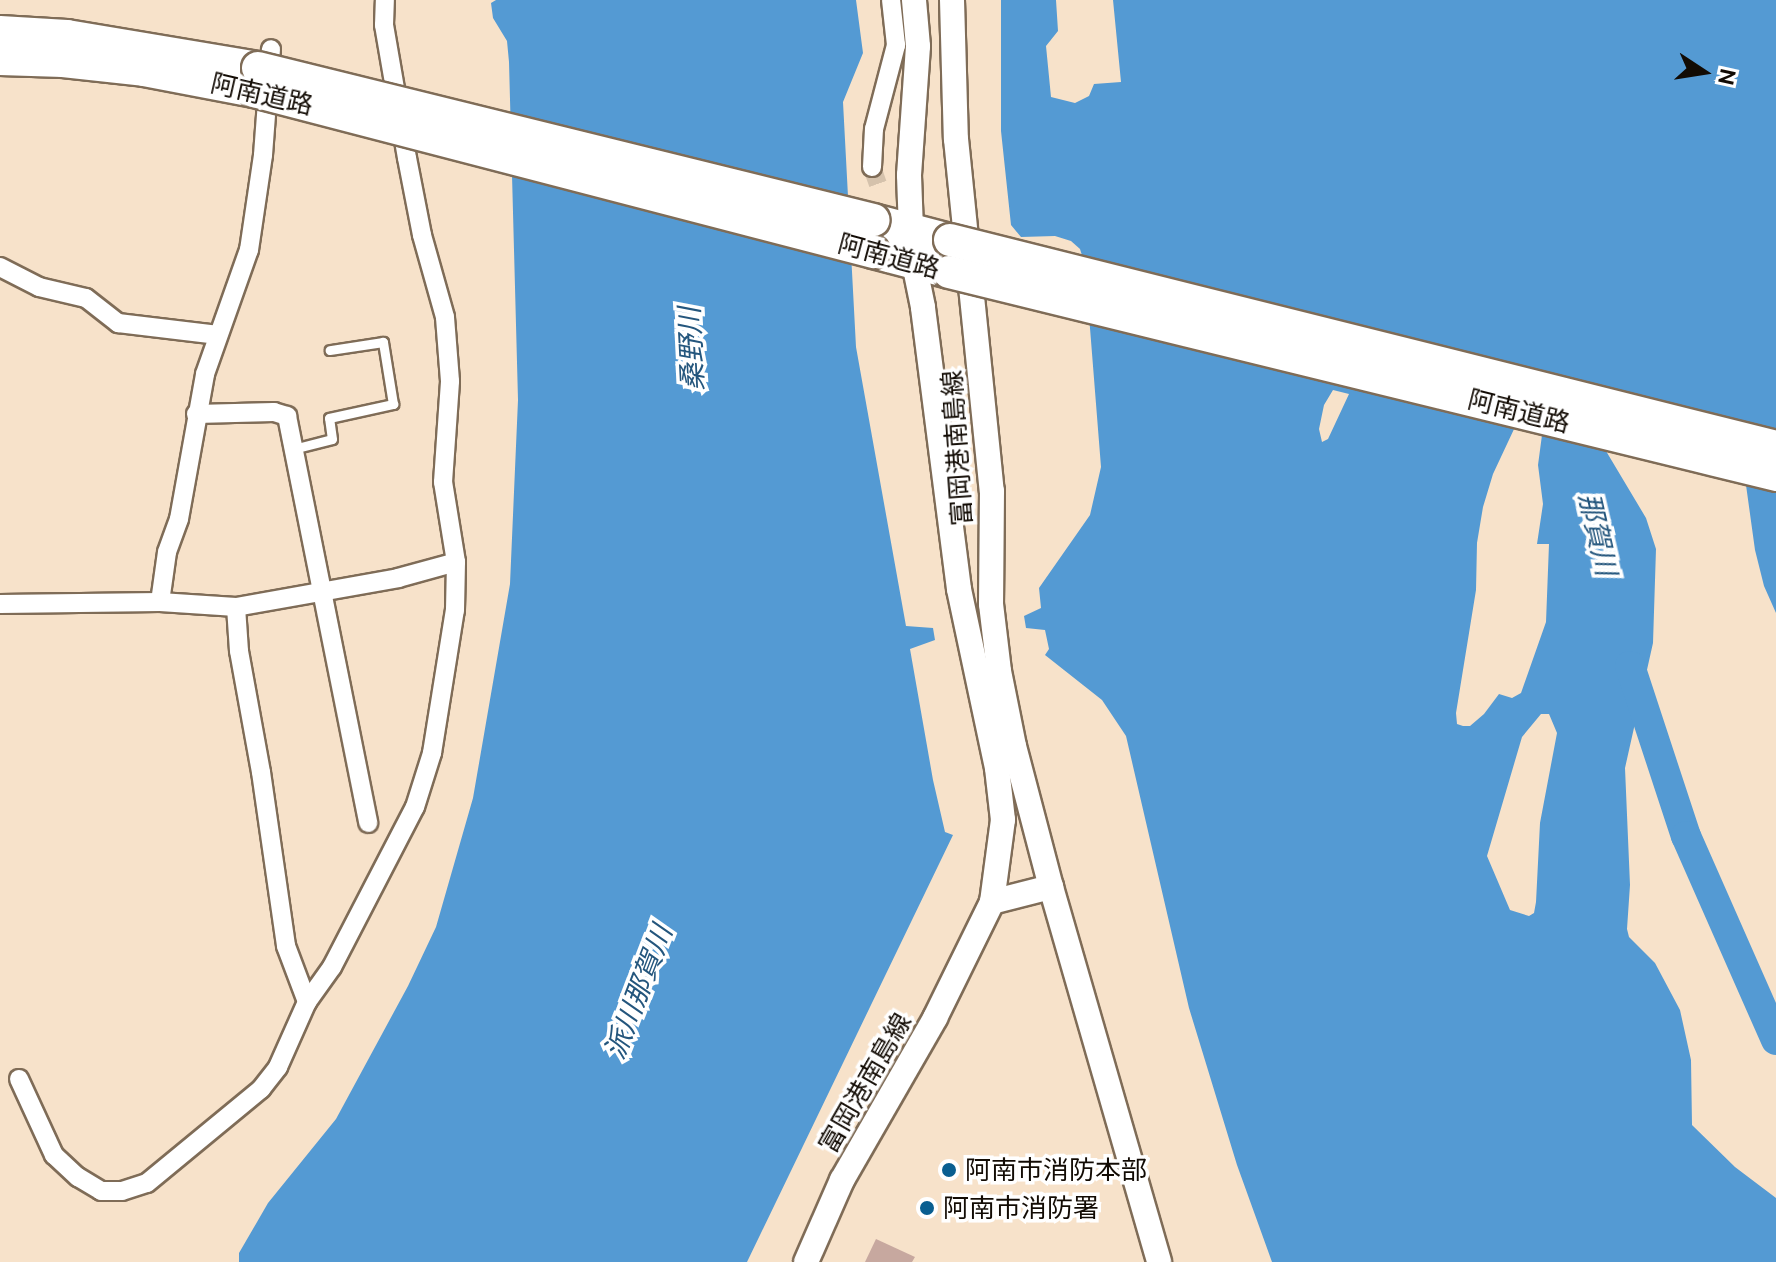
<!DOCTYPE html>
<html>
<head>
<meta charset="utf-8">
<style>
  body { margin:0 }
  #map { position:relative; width:1776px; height:1262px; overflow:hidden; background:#f7e2ca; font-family:Ubuntu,"Noto Sans JP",sans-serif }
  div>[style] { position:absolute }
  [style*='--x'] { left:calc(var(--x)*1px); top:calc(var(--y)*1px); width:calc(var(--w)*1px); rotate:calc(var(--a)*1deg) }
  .water>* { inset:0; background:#549ad3 }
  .river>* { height:30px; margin:-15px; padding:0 15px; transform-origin:15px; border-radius:15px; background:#549ad3 }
  .building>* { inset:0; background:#c7a89f }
  .street-tunnel>* { height:18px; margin-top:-9px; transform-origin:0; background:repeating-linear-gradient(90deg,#d5c2ac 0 18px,transparent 0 27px) }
  .roads { filter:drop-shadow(2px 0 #7f6c57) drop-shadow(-2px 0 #7f6c57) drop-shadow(0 2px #7f6c57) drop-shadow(0 -2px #7f6c57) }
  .lane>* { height:9px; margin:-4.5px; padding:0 4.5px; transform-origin:4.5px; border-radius:4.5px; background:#fff }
  .street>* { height:18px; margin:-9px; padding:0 9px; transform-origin:9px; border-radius:9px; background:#fff }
  .secondary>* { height:24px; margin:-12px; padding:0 12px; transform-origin:12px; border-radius:12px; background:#fff }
  .highway>* { height:32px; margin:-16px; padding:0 16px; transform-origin:16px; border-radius:16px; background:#fff }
  .bridges { filter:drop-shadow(2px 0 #7f6c57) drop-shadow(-2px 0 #7f6c57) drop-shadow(0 2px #7f6c57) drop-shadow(0 -2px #7f6c57) }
  .highway-bridge>* { height:32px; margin:-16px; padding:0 16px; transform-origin:16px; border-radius:16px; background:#fff }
  .dots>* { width:22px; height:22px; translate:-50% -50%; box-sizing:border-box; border:4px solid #fff; border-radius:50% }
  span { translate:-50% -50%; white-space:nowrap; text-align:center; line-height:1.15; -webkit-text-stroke:7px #fff; paint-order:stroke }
  .street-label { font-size:26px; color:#120b04 }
  .poi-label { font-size:26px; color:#120b04 }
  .left { translate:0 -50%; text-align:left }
  .water-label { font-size:28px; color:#24567d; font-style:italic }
  .north { position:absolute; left:1664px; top:32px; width:80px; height:80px; -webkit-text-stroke:6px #fff; paint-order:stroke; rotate:102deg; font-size:22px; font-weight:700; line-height:32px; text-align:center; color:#120b04 }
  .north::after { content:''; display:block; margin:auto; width:28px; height:36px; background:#120b04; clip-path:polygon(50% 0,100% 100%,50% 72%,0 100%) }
</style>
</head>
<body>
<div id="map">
  <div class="water">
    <i style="clip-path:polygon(496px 0,856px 0,863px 53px,843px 102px,856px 347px,906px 626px,933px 628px,935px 640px,910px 649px,933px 780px,945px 832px,953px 835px,747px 1262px,239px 1262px,239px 1253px,268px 1203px,336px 1119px,408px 986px,436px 927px,473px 798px,510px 584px,518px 400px,509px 62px,507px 41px,493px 18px,491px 3px)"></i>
    <i style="clip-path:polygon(evenodd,1001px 0,1056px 0,1058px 31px,1046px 46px,1051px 97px,1075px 103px,1089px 96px,1094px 84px,1121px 82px,1113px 0,1776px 0,1776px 613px,1764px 586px,1755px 550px,1746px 485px,1606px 451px,1646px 518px,1656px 549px,1653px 643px,1625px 768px,1630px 885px,1627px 929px,1629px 937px,1655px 963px,1680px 1010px,1691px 1060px,1692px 1125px,1735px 1167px,1776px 1198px,1776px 1262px,1272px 1262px,1237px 1165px,1189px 1008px,1126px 736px,1102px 700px,1045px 655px,1049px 649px,1045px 630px,1026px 628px,1024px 616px,1041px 608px,1039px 588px,1090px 515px,1101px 467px,1085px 265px,1080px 249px,1071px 241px,1055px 236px,1021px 237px,1011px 225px,1001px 131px,1001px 0,1333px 390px,1349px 394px,1328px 439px,1322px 442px,1319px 429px,1324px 405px,1333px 390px,1001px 0,1515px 427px,1542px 435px,1538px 465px,1543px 504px,1537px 544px,1549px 544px,1546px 622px,1521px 693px,1512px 698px,1499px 694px,1484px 714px,1470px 726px,1463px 726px,1457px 724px,1456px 713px,1476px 590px,1477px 543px,1483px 507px,1493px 474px,1515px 427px,1001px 0,1541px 714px,1549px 714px,1557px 733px,1540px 823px,1536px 902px,1534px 913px,1529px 916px,1510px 910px,1487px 856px,1522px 737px,1541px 714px)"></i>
  </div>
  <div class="river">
    <i style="--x:1630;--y:666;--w:179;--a:71.8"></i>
    <i style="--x:1686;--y:836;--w:223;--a:66.2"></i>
  </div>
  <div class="building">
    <i style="clip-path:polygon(876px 1239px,915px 1257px,912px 1262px,865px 1262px)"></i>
  </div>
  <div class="street-tunnel">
    <i style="--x:872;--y:167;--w:18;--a:71"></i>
  </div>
  <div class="roads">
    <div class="lane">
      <i style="--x:293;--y:449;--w:40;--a:-14.4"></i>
      <i style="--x:332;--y:439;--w:21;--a:-98"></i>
      <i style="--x:329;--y:418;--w:66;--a:-12.3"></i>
      <i style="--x:393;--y:404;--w:63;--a:-99.2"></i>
      <i style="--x:383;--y:342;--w:54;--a:171.4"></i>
    </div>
    <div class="street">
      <i style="--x:872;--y:167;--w:38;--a:-87"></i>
      <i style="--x:874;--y:129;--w:87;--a:-75.3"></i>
      <i style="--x:896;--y:45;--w:45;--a:-96.3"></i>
      <i style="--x:0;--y:267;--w:44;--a:27.1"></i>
      <i style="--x:39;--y:287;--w:48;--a:13.2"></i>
      <i style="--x:86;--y:298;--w:41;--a:38"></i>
      <i style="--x:118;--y:323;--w:101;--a:6.8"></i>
      <i style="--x:196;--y:414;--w:78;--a:-1.5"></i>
      <i style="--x:274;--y:412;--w:14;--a:17"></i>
      <i style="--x:287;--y:416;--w:415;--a:78.7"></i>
      <i style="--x:160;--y:602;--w:50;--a:-82"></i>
      <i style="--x:167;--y:552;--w:35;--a:-70"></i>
      <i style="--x:179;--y:519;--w:147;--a:-79.8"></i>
      <i style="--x:205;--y:374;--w:132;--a:-70.5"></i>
      <i style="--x:249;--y:250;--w:96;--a:-81.6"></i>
      <i style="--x:263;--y:155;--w:106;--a:-85.7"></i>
      <i style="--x:0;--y:604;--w:160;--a:-0.7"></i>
      <i style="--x:160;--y:602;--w:76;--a:3.8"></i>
      <i style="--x:236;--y:607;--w:165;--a:-10.1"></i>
      <i style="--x:398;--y:578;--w:60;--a:-15.4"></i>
      <i style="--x:236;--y:607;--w:44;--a:86.1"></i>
      <i style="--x:239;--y:651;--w:123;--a:79.7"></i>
      <i style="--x:261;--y:772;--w:176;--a:81.8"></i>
      <i style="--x:286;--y:946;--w:60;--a:69.4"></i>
      <i style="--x:19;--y:1079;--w:84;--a:65.3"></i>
      <i style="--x:54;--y:1155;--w:33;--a:43"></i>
      <i style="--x:78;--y:1177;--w:27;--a:31"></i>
      <i style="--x:101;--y:1191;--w:21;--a:0"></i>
      <i style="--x:122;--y:1191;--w:26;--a:-18"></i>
      <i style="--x:147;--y:1183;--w:148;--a:-39.5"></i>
      <i style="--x:261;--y:1089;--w:28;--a:-52"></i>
      <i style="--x:278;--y:1067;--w:71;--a:-66"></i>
      <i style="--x:307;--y:1002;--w:43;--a:-54.5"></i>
      <i style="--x:332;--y:967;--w:180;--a:-62.6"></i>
      <i style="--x:415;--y:807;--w:57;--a:-72.5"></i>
      <i style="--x:432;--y:753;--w:145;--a:-80.9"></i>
      <i style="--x:455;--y:610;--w:48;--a:-88.8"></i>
      <i style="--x:456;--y:562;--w:81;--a:-99.2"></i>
      <i style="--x:443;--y:482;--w:101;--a:-86"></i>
      <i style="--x:450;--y:381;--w:64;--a:-94.5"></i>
      <i style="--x:445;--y:317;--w:85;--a:-105.7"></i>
      <i style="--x:422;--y:235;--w:78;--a:-101"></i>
      <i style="--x:407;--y:158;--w:135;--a:-99.8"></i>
      <i style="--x:384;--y:25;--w:25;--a:-88"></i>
    </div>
    <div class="secondary">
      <i style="--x:952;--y:0;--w:139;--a:88.4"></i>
      <i style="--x:956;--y:139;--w:354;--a:84.2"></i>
      <i style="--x:992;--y:491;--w:113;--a:90.5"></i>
      <i style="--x:991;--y:604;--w:67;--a:83.2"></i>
      <i style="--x:999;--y:671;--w:76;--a:78.7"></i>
      <i style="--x:1014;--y:746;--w:146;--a:75.3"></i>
      <i style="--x:1051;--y:887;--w:390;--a:73.9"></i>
      <i style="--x:911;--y:230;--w:55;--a:-92.1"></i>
      <i style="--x:909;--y:175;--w:129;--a:-86"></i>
      <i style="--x:918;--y:46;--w:46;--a:-95"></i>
      <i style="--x:992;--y:902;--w:61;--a:-14.3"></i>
      <i style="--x:806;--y:1262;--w:90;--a:-66.3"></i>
      <i style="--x:842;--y:1180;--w:187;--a:-60.1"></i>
      <i style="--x:935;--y:1018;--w:129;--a:-63.8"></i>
      <i style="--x:992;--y:902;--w:83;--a:-82.4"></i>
      <i style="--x:1003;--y:820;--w:52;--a:-96.6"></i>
      <i style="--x:997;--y:768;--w:183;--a:-102"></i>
      <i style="--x:959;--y:589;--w:284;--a:-97.3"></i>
      <i style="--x:923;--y:307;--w:45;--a:-101.6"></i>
    </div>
    <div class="highway">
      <i style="--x:0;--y:32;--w:67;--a:3.4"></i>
      <i style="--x:67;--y:36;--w:194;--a:9.5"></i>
      <i style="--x:0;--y:59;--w:63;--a:1.8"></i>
      <i style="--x:63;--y:61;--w:81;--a:6.3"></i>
      <i style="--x:144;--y:70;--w:112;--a:10.8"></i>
      <i style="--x:873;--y:220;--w:80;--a:14.6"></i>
      <i style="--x:873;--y:252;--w:79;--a:14.7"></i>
    </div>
  </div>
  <div class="bridges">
    <div class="highway-bridge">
      <i style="--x:258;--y:68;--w:634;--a:13.88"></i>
      <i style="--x:254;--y:91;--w:640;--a:14.58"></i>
      <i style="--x:950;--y:240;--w:852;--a:14.07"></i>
      <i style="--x:949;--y:272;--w:852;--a:13.79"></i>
    </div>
  </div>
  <div class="dots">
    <i style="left:949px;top:1170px;background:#095e90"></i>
    <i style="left:927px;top:1208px;background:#095e90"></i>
  </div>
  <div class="street-label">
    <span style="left:262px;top:94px;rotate:13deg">阿南道路</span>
    <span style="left:889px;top:256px;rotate:15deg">阿南道路</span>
    <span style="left:1519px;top:411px;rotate:14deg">阿南道路</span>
    <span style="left:957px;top:448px;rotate:-94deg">富岡港南島線</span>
    <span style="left:865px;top:1083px;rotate:-60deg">富岡港南島線</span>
  </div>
  <div class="poi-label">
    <span class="left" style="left:965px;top:1170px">阿南市消防本部</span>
    <span class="left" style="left:943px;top:1208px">阿南市消防署</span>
  </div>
  <div class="water-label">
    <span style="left:691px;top:349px;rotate:-93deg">桑野川</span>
    <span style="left:1598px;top:534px;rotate:77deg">那賀川</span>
    <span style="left:638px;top:992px;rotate:-69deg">派川那賀川</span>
  </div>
  <div class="north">N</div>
</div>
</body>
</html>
